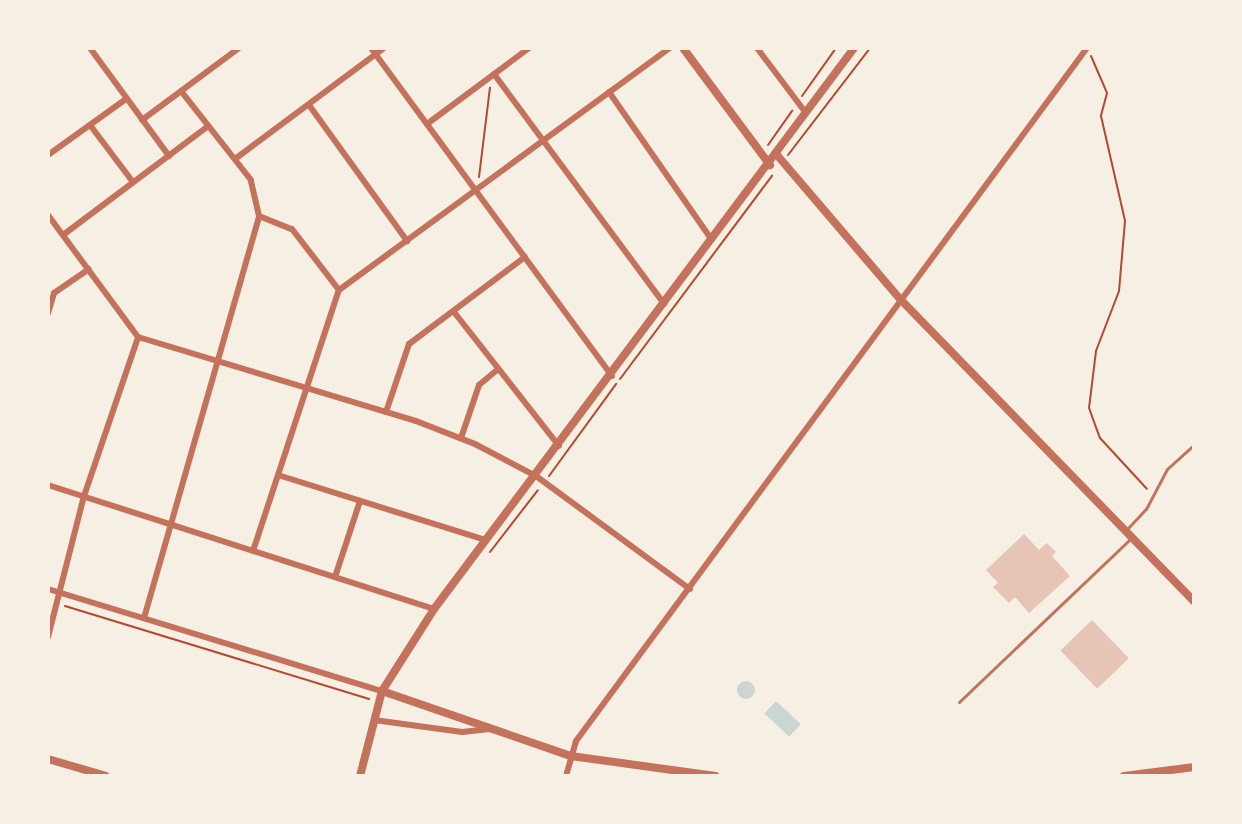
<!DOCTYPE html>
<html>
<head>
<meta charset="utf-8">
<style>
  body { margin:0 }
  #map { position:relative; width:1242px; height:824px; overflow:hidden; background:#f6efe4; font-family:"Public Sans",sans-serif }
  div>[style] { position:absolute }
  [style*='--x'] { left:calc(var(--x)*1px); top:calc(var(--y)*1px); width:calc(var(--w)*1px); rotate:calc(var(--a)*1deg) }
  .water>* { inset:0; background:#c9d6d2; transform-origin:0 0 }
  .round { border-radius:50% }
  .building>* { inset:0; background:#e6c5b7; transform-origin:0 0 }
  .path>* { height:2px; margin:-1px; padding:0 1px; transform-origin:1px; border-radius:1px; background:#b5482f }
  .service>* { height:3px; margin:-1.5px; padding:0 1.5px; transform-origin:1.5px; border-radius:1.5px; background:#c5725c }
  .minor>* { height:6px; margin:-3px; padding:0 3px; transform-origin:3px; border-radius:3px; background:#c5725c }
  .tertiary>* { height:8px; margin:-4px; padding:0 4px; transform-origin:4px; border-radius:4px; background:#c5725c }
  span { translate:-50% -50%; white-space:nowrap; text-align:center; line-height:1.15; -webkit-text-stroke:6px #f6efe4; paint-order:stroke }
  .frame { position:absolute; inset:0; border:50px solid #f6efe4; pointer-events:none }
</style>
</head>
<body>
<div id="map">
  <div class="water">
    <i class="round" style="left:737px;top:681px;width:18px;height:18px"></i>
    <i style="left:776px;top:701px;width:34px;height:17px;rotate:43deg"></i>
  </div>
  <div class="building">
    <i style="clip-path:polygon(1024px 534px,1039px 550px,1047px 543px,1056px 552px,1052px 556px,1070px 576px,1029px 613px,1015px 597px,1009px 603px,993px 587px,998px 583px,986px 570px)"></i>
    <i style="left:1092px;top:620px;width:53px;height:44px;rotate:46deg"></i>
  </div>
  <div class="path">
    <i style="--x:1091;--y:56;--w:40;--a:66.6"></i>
    <i style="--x:1107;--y:93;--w:24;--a:105"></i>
    <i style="--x:1101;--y:116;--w:108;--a:77.1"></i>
    <i style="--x:1125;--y:221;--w:70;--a:94.9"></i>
    <i style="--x:1119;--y:291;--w:64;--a:111"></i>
    <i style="--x:1096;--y:351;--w:57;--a:97"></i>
    <i style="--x:1089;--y:408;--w:32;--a:70"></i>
    <i style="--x:1100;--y:438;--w:69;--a:47.3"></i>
    <i style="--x:802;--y:96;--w:59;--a:-54.7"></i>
    <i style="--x:768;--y:145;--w:42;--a:-54.8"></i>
    <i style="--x:788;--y:155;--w:135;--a:-52.5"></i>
    <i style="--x:479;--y:177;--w:90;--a:-83"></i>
    <i style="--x:620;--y:379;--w:254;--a:-53.2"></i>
    <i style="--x:549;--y:476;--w:114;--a:-53.9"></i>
    <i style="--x:490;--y:552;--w:78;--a:-52.3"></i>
    <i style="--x:65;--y:606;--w:318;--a:17"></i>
  </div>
  <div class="service">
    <i style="--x:1128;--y:528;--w:26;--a:-47"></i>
    <i style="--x:1146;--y:509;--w:45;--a:-62.3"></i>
    <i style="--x:1167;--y:469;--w:36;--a:-42"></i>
    <i style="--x:959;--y:702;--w:236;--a:-43.6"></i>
  </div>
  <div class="minor">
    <i style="--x:90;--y:48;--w:134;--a:53.8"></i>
    <i style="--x:371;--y:48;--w:407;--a:53.7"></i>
    <i style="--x:757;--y:48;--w:81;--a:53"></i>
    <i style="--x:494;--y:74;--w:286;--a:53.5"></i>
    <i style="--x:609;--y:92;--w:180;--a:55.2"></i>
    <i style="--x:309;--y:105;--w:168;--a:54.2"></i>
    <i style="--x:142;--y:120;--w:121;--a:-36.6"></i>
    <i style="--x:427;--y:124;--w:127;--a:-36.7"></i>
    <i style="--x:90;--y:125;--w:71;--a:53"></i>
    <i style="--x:48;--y:155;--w:96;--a:-35.7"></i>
    <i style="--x:235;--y:159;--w:186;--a:-36.7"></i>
    <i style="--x:48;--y:215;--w:152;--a:53.6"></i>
    <i style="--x:259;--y:216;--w:35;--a:22"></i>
    <i style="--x:292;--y:229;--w:77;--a:52.4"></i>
    <i style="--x:63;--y:235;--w:181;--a:-36.9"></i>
    <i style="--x:454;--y:312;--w:170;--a:51.9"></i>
    <i style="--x:48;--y:313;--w:21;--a:-73"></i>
    <i style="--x:54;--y:293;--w:42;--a:-34.4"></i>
    <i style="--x:138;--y:337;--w:290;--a:16.8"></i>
    <i style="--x:416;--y:421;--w:63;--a:21.3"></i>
    <i style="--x:475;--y:444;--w:69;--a:27.7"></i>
    <i style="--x:536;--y:476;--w:191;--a:36.3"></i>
    <i style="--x:386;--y:412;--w:72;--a:-71.3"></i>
    <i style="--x:409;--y:344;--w:145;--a:-36.9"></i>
    <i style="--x:461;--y:438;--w:56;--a:-71.2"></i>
    <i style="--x:479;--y:385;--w:25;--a:-40"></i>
    <i style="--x:278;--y:475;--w:218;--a:17.4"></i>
    <i style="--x:48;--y:485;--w:405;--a:17.8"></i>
    <i style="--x:253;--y:551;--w:275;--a:-71.8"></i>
    <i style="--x:339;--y:290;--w:410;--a:-36.2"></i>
    <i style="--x:335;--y:577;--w:80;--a:-71.8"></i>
    <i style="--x:48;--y:589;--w:349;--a:17"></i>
    <i style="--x:144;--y:618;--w:418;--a:-74"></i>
    <i style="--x:259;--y:216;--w:37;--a:-103"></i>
    <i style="--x:251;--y:180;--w:113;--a:-128.2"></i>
    <i style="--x:48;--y:637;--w:146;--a:-75.7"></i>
    <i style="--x:84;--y:496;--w:168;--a:-71.2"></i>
    <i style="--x:374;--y:720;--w:89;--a:7.8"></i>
    <i style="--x:462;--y:732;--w:28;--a:-6"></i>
    <i style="--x:566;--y:776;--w:36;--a:-74"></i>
    <i style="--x:576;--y:741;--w:861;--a:-53.6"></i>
  </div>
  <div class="tertiary">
    <i style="--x:683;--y:48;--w:146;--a:53.4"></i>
    <i style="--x:777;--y:155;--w:191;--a:49.5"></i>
    <i style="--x:901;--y:300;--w:420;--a:45.8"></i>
    <i style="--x:382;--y:691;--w:200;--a:19"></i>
    <i style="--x:571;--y:756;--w:146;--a:7.9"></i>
    <i style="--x:48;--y:759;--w:60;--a:16.3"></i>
    <i style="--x:360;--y:776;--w:88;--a:-75.5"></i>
    <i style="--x:382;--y:691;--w:97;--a:-57.6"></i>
    <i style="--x:434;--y:609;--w:701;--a:-53.18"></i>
    <i style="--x:1124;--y:776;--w:71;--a:-7.3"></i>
  </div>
  <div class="frame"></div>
</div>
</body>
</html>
